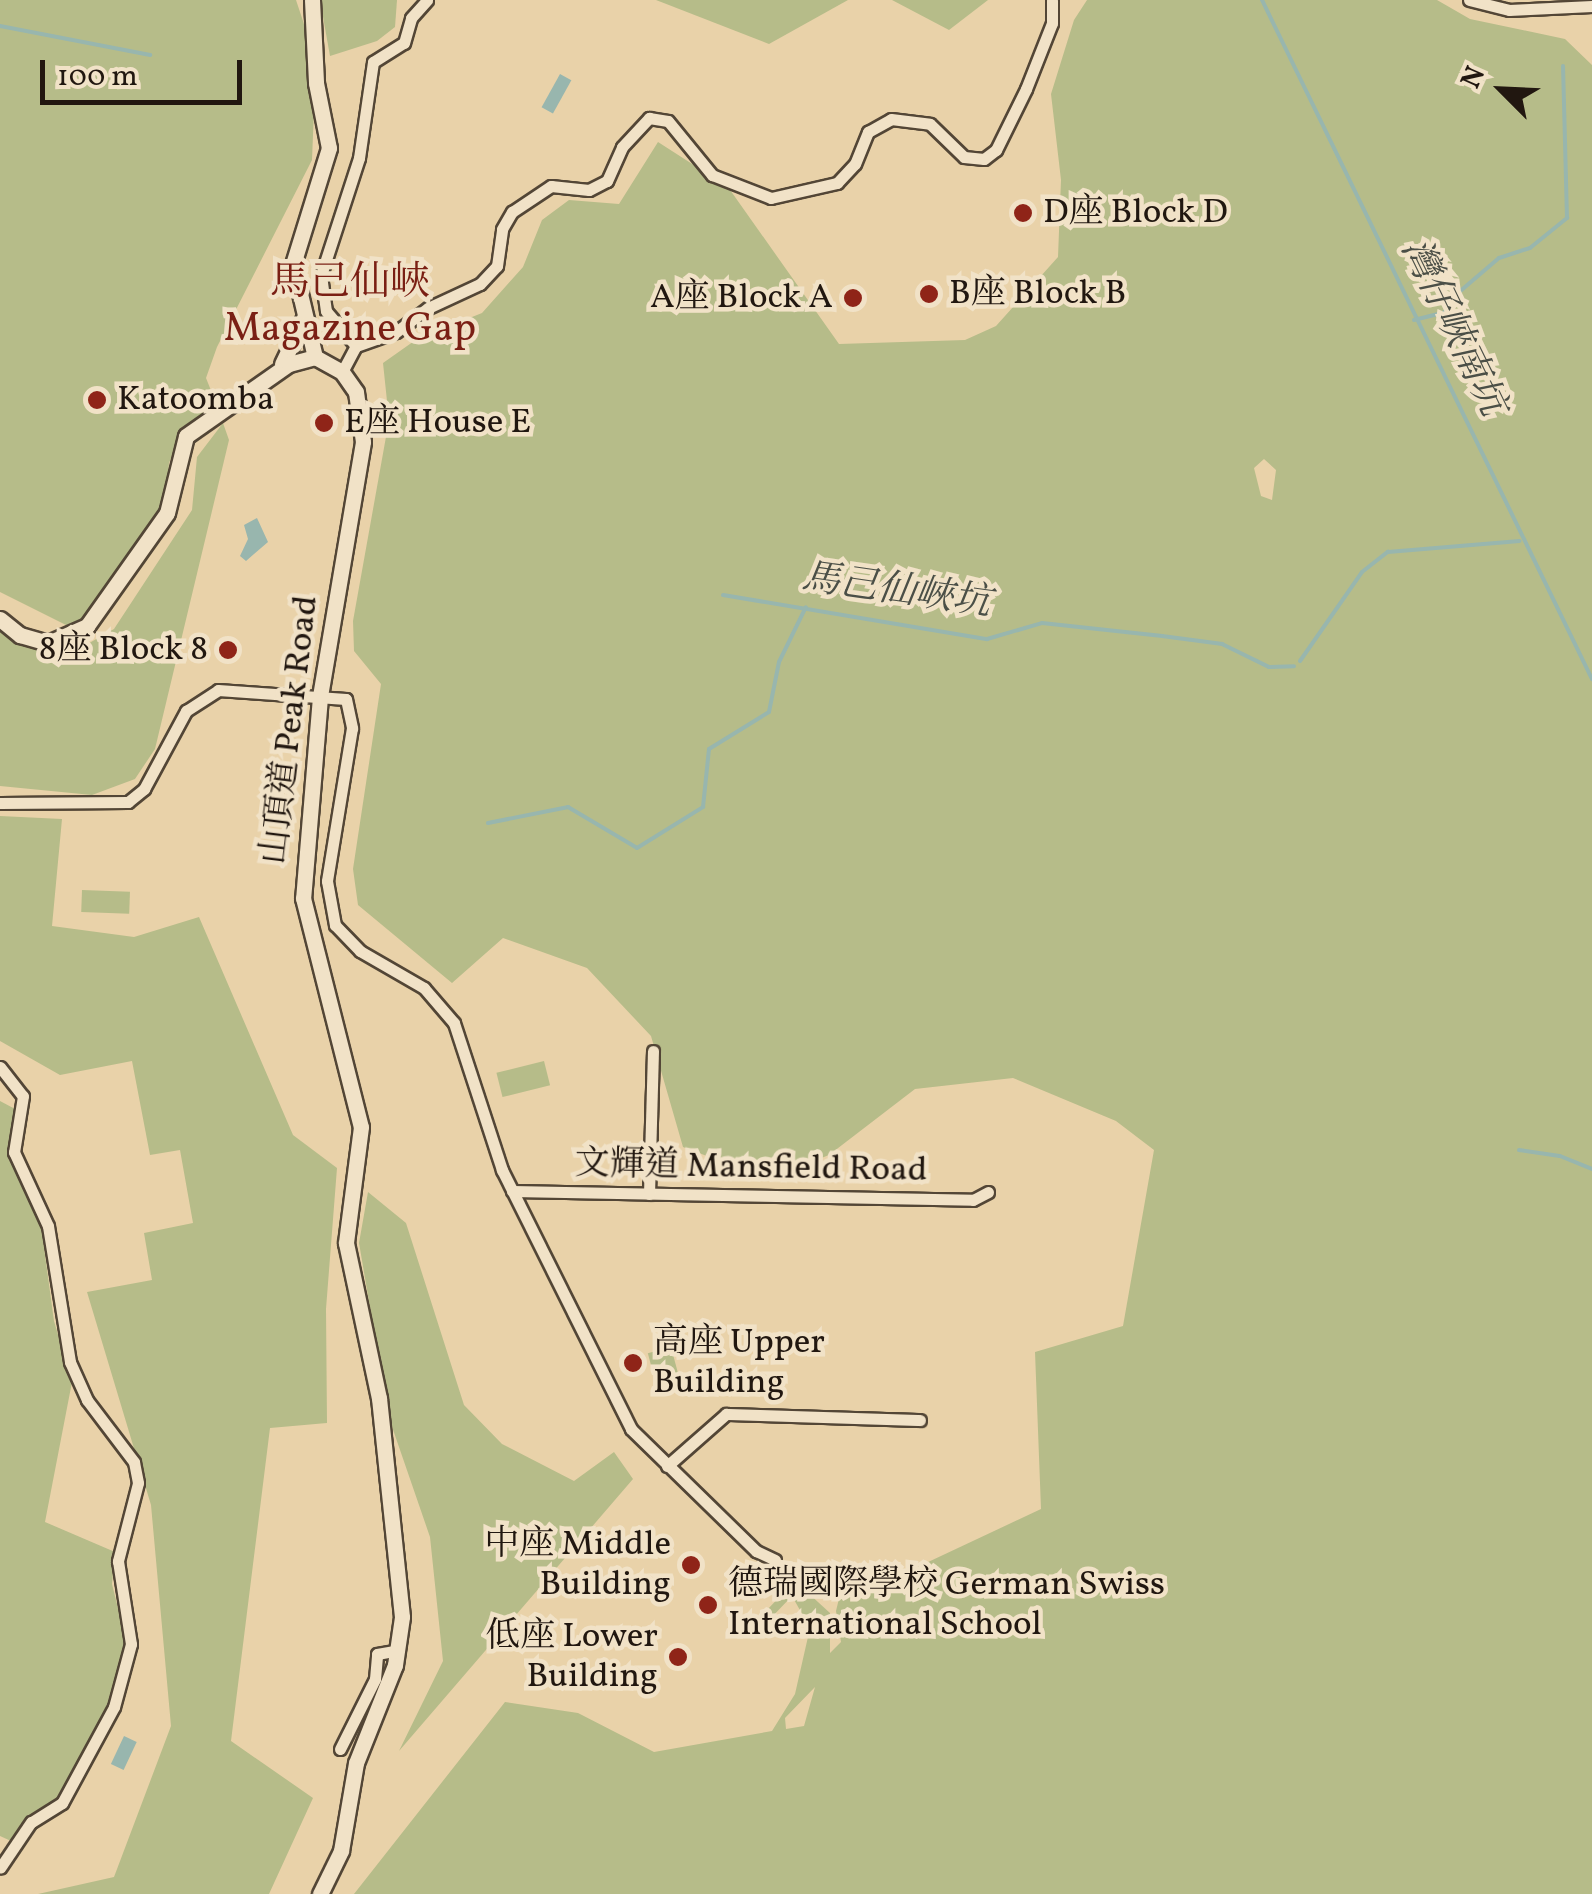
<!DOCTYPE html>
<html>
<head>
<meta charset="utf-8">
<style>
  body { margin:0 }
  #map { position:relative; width:1592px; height:1894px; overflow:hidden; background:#e9d2a9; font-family:Vollkorn,"Noto Serif TC",serif }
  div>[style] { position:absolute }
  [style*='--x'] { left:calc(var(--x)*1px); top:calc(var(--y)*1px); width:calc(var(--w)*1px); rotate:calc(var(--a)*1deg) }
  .green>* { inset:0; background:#b6bc89; transform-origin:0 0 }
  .water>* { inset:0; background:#98b6ae; transform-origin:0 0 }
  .stream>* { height:4px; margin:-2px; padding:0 2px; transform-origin:2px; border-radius:2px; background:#98b6ae }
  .roads { filter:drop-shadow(2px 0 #534636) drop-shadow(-2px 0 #534636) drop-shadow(0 2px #534636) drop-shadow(0 -2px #534636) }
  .minor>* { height:11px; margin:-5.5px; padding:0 5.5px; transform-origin:5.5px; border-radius:5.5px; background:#f1e2c7 }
  .secondary>* { height:15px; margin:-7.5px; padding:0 7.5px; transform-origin:7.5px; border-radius:7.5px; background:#f1e2c7 }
  .dots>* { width:28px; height:28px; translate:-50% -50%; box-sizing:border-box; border:5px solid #f1e2c7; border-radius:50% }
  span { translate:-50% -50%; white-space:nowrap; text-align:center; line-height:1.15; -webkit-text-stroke:9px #f1e2c7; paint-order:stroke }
  .poi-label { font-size:35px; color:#211710 }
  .left { translate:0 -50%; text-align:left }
  .right { translate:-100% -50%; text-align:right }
  .street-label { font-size:35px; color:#211710 }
  .water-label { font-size:38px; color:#4b4f47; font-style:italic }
  .quarter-label { font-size:40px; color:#7a1f14 }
  .north { position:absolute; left:1452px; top:40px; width:100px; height:100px; -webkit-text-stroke:8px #f1e2c7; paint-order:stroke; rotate:294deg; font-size:28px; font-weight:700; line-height:40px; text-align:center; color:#211710 }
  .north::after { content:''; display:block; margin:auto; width:35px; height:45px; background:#211710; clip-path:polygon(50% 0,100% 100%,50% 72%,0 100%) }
  .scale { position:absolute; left:40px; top:60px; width:202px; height:45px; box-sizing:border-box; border:5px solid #211710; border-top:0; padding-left:12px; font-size:30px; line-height:35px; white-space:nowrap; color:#211710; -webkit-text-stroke:8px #f1e2c7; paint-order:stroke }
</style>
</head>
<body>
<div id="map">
  <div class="green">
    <i style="clip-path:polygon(0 0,296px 0,316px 60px,312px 160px,217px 347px,206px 378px,216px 403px,181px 434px,169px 463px,166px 499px,95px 607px,77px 624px,66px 625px,0 592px)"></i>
    <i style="clip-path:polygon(320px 0,397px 0,395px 27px,377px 41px,330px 56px)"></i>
    <i style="clip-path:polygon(656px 0,848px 0,769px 44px)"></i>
    <i style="clip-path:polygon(892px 0,988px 0,949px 30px)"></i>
    <i style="clip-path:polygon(evenodd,1087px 0,1437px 0,1470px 19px,1565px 39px,1592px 65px,1592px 1894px,354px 1894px,505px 1702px,578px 1713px,654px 1752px,772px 1731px,795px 1694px,810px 1628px,792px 1596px,769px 1620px,763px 1614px,795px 1581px,830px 1613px,830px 1653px,841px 1642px,836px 1611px,843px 1582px,909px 1571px,1041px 1509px,1035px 1352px,1123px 1326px,1154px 1150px,1116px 1121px,1013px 1078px,915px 1089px,829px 1155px,768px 1179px,683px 1147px,651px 1036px,587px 968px,503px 938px,452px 983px,358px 905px,353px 869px,381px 684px,354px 651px,353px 621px,389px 420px,383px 363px,417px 339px,482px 313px,523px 267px,542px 220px,569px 200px,619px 204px,658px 142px,728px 187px,839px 344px,965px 340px,996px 326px,1058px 257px,1061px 180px,1051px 94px,1074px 20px,1087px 0,1264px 459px,1276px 470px,1272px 500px,1261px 496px,1254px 468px,1264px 459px,1087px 0,815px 1687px,804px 1726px,786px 1729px,785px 1718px,815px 1687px)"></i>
    <i style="clip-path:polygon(223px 423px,229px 440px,155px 749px,135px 779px,92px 795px,0 786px,0 630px,26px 645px,64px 649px,84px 646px,114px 629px,192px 510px,197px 457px)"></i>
    <i style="clip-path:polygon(0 816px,62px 819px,52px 926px,134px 937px,199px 917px,293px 1135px,337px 1168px,326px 1309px,327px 1423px,270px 1428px,231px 1741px,313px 1798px,269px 1894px,38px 1894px,114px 1877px,171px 1726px,151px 1505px,87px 1292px,152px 1280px,144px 1233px,193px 1223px,180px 1150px,150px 1155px,132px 1061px,60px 1075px,0 1041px)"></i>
    <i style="left:82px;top:890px;width:48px;height:22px;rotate:2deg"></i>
    <i style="left:544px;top:1061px;width:25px;height:49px;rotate:76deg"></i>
    <i style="clip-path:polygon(0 1101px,17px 1110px,9px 1155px,40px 1218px,54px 1321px,72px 1382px,45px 1522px,115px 1552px,112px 1584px,126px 1640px,108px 1710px,60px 1798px,31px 1815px,11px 1841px,0 1836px)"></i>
    <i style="clip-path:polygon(368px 1192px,406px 1223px,464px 1405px,502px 1444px,574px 1481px,614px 1452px,633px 1479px,399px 1751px,443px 1661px,430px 1537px,389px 1418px,359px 1243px)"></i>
    <i style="left:671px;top:1347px;width:38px;height:24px;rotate:75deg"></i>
  </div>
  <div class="water">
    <i style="left:560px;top:74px;width:13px;height:38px;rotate:29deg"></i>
    <i style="clip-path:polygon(257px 518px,268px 542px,246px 561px,240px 556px,248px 539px,244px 525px)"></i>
    <i style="left:124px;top:1736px;width:14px;height:31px;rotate:25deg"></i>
  </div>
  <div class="stream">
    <i style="--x:1262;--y:0;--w:755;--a:64.08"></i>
    <i style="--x:0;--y:26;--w:153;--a:10.9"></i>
    <i style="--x:1414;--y:320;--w:32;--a:-14"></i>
    <i style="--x:1445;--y:312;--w:14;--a:-65"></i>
    <i style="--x:1451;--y:299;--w:63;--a:-40.5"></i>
    <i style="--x:1499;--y:258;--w:33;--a:-18"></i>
    <i style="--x:1530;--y:248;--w:48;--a:-39"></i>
    <i style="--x:1567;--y:218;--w:152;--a:-91.5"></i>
    <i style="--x:723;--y:595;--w:268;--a:9.5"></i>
    <i style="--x:987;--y:639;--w:57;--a:-16.2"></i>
    <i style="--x:1042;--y:623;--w:121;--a:6.2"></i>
    <i style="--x:1162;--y:636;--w:61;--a:7.6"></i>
    <i style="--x:1222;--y:644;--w:52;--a:26.1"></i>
    <i style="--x:1269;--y:667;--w:25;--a:-2"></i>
    <i style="--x:1300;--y:661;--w:108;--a:-55.1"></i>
    <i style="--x:1362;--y:572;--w:33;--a:-38"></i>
    <i style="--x:1388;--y:552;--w:132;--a:-4.8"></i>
    <i style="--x:488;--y:823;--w:82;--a:-11.3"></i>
    <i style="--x:568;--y:807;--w:80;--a:30.7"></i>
    <i style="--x:637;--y:848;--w:78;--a:-31.8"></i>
    <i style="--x:703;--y:807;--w:58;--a:-84.1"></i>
    <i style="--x:709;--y:749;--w:70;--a:-31.7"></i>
    <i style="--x:769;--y:712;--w:51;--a:-78.7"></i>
    <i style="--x:779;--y:662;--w:61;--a:-63.9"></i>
    <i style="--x:1519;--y:1150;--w:41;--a:8.3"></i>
    <i style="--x:1560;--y:1156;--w:35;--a:22"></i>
  </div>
  <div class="roads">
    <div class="minor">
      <i style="--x:1469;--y:0;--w:41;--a:14"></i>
      <i style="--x:1509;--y:10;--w:83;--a:-2.8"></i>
      <i style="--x:356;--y:346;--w:42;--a:-19.3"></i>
      <i style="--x:396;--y:332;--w:40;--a:-37"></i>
      <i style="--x:428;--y:308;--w:57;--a:-24.8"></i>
      <i style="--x:480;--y:284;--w:25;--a:-47"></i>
      <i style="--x:497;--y:266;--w:37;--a:-82"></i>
      <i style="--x:502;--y:229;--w:20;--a:-60"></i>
      <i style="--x:512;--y:212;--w:47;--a:-33.7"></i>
      <i style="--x:551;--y:186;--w:38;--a:6"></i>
      <i style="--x:589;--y:190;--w:20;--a:-27"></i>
      <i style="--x:607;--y:181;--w:37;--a:-66"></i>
      <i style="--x:622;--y:147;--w:40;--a:-47"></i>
      <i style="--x:649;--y:118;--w:19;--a:9"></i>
      <i style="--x:668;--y:121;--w:70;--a:50.8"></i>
      <i style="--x:712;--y:175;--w:63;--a:21.3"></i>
      <i style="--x:771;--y:198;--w:68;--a:-12.8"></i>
      <i style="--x:837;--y:183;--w:26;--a:-47"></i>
      <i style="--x:855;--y:164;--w:35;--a:-68"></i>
      <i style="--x:868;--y:132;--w:26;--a:-29"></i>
      <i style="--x:891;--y:119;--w:39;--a:7"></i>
      <i style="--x:930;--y:124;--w:47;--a:44.1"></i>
      <i style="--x:964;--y:157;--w:20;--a:6"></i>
      <i style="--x:984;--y:159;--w:15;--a:-37"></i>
      <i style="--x:996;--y:150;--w:68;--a:-63.8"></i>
      <i style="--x:1026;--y:89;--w:71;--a:-68.5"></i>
      <i style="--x:1052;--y:23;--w:23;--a:-90"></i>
      <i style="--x:342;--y:372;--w:30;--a:-62"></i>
      <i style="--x:356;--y:346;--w:46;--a:-130.6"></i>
      <i style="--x:326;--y:311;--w:36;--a:-98"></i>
      <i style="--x:321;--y:275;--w:123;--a:-72"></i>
      <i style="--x:359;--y:158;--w:97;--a:-81.7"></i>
      <i style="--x:373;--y:62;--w:36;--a:-32"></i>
      <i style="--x:404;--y:43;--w:26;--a:-74"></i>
      <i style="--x:411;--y:18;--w:24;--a:-48"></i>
      <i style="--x:0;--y:803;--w:128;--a:-0.4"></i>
      <i style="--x:128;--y:802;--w:21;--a:-39"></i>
      <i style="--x:144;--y:789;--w:89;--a:-61.7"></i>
      <i style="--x:186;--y:711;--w:38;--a:-33"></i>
      <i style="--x:218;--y:690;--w:128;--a:4"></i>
      <i style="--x:346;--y:699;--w:30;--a:78"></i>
      <i style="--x:352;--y:728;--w:155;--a:99.3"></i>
      <i style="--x:327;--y:881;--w:45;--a:79.7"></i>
      <i style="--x:335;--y:925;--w:36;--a:46"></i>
      <i style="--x:360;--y:951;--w:74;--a:30"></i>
      <i style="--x:424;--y:988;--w:46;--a:49.4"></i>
      <i style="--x:454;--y:1023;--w:155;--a:71.9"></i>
      <i style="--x:502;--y:1170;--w:289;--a:63.5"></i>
      <i style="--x:631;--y:1429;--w:175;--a:44.3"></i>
      <i style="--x:756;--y:1551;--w:21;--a:25"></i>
      <i style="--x:0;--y:1067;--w:37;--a:52"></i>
      <i style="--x:23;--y:1096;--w:57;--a:99.1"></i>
      <i style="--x:14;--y:1152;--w:81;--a:65.3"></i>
      <i style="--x:48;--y:1226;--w:138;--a:80.8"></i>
      <i style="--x:70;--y:1362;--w:42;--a:65.9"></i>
      <i style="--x:87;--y:1400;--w:78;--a:52.8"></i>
      <i style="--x:134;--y:1462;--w:21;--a:79"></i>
      <i style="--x:138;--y:1483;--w:81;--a:104.4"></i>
      <i style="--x:118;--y:1561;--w:84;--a:81.1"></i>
      <i style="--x:131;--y:1644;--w:65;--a:105.1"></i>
      <i style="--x:114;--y:1707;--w:109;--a:118.4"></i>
      <i style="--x:62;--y:1803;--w:36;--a:148"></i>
      <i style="--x:31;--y:1822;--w:55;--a:124"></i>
      <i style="--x:512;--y:1191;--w:461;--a:1.1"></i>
      <i style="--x:973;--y:1200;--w:17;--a:-28"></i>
      <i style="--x:649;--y:1194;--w:143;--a:-88.4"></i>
      <i style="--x:667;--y:1466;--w:79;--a:-41.4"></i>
      <i style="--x:726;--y:1414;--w:194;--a:1.8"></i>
      <i style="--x:340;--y:1749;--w:78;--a:-63.4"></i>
      <i style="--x:375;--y:1679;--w:25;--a:-85"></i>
      <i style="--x:377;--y:1654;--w:22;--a:-10"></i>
    </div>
    <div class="secondary">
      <i style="--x:312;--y:0;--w:83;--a:87.2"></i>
      <i style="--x:316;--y:83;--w:66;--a:78.7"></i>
      <i style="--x:329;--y:148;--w:121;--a:107.2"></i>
      <i style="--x:293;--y:264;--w:96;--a:76.7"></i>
      <i style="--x:315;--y:357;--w:31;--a:29"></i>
      <i style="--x:342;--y:372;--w:24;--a:55"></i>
      <i style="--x:356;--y:392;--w:50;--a:82"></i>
      <i style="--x:363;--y:442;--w:259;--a:99.6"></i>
      <i style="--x:320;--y:697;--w:202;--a:94.8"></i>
      <i style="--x:303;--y:898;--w:236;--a:75.8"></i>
      <i style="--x:361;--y:1127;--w:117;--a:97.4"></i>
      <i style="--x:346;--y:1243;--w:158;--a:78"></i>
      <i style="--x:379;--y:1398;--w:220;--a:84"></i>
      <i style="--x:402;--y:1617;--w:49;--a:98.3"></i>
      <i style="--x:395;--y:1665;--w:105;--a:111.7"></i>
      <i style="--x:356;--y:1763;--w:89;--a:99.7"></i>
      <i style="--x:341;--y:1851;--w:48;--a:116"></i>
      <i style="--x:282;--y:364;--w:51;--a:-64.4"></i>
      <i style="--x:0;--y:619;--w:26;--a:39"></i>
      <i style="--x:20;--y:635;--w:29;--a:16"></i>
      <i style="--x:48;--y:643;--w:43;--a:-23.6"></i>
      <i style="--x:87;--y:626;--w:138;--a:-54.7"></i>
      <i style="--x:167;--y:513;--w:79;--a:-76.1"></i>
      <i style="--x:186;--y:436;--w:126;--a:-35"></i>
      <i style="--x:289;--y:364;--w:27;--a:-15"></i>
    </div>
  </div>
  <div class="dots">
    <i style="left:1023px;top:213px;background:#8f2418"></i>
    <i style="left:929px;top:294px;background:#8f2418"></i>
    <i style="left:853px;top:298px;background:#8f2418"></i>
    <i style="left:97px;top:400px;background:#8f2418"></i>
    <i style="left:324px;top:423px;background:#8f2418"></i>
    <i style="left:228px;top:650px;background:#8f2418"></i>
    <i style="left:633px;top:1363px;background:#8f2418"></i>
    <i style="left:691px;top:1565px;background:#8f2418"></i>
    <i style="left:708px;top:1605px;background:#8f2418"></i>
    <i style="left:678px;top:1657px;background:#8f2418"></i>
  </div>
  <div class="poi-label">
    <span class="left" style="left:1043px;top:213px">D座 Block D</span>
    <span class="left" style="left:949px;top:294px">B座 Block B</span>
    <span class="right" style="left:833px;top:298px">A座 Block A</span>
    <span class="left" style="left:117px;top:400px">Katoomba</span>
    <span class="left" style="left:344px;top:423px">E座 House E</span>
    <span class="right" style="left:208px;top:650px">8座 Block 8</span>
    <span class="left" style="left:653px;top:1363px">高座 Upper<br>Building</span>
    <span class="right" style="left:671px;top:1565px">中座 Middle<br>Building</span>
    <span class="left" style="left:728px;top:1605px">德瑞國際學校 German Swiss<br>International School</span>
    <span class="right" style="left:658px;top:1657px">低座 Lower<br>Building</span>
  </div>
  <div class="street-label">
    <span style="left:291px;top:730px;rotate:-83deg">山頂道 Peak Road</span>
    <span style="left:751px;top:1168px;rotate:1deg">文輝道 Mansfield Road</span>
  </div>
  <div class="water-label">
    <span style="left:1452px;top:328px;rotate:64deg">灣仔峽南坑</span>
    <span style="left:896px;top:592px;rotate:8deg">馬己仙峽坑</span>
  </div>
  <div class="quarter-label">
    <span style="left:350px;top:307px">馬己仙峽<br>Magazine Gap</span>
  </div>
  <div class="north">N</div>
  <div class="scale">100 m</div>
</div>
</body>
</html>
